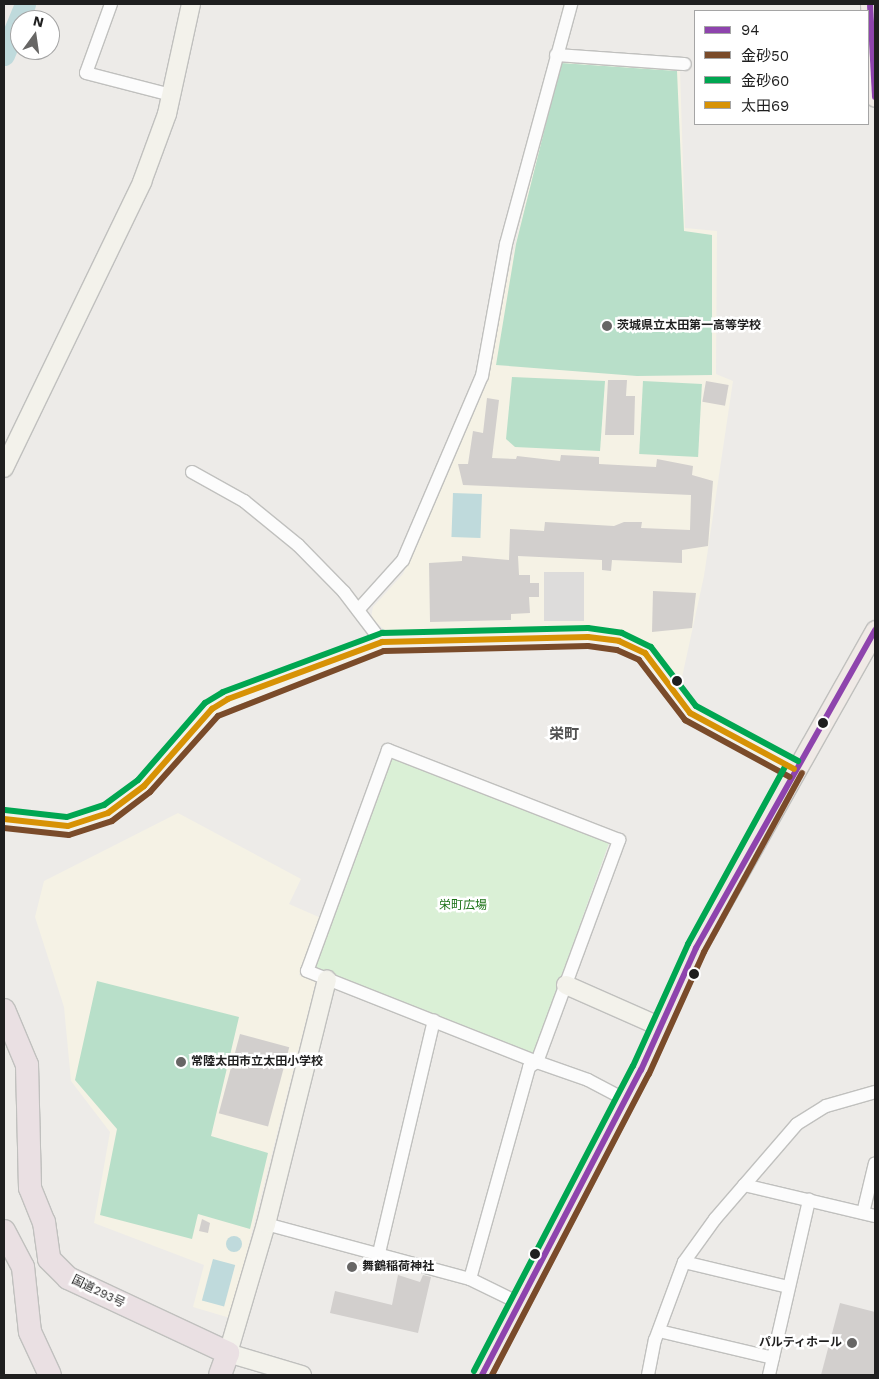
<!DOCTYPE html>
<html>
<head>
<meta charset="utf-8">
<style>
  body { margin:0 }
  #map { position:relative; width:879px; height:1379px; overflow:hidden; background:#edebe8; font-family:"Work Sans","Noto Sans JP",sans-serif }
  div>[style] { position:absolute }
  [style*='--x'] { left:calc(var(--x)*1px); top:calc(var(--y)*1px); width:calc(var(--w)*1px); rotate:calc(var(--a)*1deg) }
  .education>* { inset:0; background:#f5f2e5 }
  .park>* { inset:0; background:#daf0d6 }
  .pitch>* { inset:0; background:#b8dfc9; transform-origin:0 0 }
  .parking>* { inset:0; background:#dddcdb; transform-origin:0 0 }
  .water>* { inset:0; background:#bfdadc; transform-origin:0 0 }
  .round { border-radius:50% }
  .river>* { height:21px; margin:-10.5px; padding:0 10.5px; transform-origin:10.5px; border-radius:10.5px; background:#bfdadc }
  .building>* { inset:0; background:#d2cfcd; transform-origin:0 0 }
  .roads { filter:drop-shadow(1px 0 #c0c0be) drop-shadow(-1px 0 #c0c0be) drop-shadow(0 1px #c0c0be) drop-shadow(0 -1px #c0c0be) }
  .street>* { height:12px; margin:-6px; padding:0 6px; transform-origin:6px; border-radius:6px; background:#fcfcfc }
  .secondary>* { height:18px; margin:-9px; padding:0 9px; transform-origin:9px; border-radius:9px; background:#f3f2eb }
  .primary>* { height:19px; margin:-9.5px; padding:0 9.5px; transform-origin:9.5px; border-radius:9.5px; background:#f0eae6 }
  .highway>* { height:22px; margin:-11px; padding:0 11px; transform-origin:11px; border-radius:11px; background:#eae0e3 }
  .bus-1>* { height:6px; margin:-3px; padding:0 3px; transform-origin:3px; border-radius:3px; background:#8e44ad }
  .bus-2>* { height:6px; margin:-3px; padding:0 3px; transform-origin:3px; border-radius:3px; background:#7a4b2a }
  .bus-3>* { height:6px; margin:-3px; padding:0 3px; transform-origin:3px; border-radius:3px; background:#00a651 }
  .bus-4>* { height:6px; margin:-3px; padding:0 3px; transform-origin:3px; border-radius:3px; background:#d79205 }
  .dots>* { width:14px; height:14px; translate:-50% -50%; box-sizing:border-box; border:2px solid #fff; border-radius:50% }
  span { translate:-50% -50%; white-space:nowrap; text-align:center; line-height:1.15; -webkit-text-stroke:5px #fff; paint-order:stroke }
  .poi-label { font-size:12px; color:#1f1f1f; font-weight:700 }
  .left { translate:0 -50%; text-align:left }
  .right { translate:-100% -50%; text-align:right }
  .park-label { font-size:12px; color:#1c7217 }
  .street-label { font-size:12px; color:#1f1f1f }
  .quarter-label { font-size:15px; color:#525252; font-weight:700 }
  .frame { position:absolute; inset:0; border:5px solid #1f1f1f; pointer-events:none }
  .legend { position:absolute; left:694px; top:10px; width:175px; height:115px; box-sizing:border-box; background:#fff; border:1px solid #a5a5a5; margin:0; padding:6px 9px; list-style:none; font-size:15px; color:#1f1f1f }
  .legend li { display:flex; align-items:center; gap:10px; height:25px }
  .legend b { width:25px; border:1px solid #a5a5a5 }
  .north { position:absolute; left:10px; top:10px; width:50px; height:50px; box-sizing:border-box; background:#fff; border:1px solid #a5a5a5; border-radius:50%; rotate:14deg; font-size:14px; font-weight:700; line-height:20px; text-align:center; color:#1f1f1f }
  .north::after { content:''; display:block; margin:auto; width:18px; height:22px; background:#676665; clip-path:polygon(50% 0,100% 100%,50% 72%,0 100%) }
</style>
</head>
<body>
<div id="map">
  <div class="education">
    <i style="clip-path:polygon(559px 60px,680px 69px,685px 228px,717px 231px,716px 374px,733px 381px,704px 576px,681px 682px,676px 682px,648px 646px,392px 636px,371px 618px,373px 607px,403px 574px,479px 398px)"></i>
    <i style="clip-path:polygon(178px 813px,301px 879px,289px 904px,321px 918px,299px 975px,316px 981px,230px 1318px,193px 1307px,204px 1265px,94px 1223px,110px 1132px,71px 1081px,64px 1007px,35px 917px,44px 881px)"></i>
  </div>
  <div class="park">
    <i style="clip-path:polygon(394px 756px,610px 840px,534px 1054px,311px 970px,388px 758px)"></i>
  </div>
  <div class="pitch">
    <i style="clip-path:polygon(561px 63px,677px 71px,684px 231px,712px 235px,712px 375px,637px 376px,496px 365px,516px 244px)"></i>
    <i style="clip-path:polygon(512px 377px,605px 381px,600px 451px,515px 447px,506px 439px)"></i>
    <i style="left:643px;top:381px;width:59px;height:73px;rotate:3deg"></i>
    <i style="clip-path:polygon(97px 981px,239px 1017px,211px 1136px,268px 1153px,250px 1229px,198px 1214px,192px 1239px,100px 1215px,117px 1129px,75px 1080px)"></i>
  </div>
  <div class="parking">
    <i style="left:544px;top:572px;width:40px;height:49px"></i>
  </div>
  <div class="water">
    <i style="left:453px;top:493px;width:29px;height:44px;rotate:2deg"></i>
    <i class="round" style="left:226px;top:1236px;width:16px;height:16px"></i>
    <i style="left:213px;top:1259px;width:23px;height:43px;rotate:15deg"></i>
  </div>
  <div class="river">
    <i style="--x:4;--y:55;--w:55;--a:-67.6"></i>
  </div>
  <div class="building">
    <i style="clip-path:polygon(608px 380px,627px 380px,626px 396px,635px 396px,634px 435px,605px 435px)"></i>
    <i style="left:706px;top:381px;width:23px;height:21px;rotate:10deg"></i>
    <i style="clip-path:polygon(487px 398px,499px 400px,492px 458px,516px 459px,517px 456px,560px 461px,561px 455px,599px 457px,599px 464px,656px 467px,657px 459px,693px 466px,692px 475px,713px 481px,708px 546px,682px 550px,682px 563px,612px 560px,611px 571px,602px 570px,602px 560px,518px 556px,519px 575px,530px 575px,530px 583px,539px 583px,539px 597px,529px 597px,530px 613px,511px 614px,511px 620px,430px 622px,429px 563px,462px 561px,462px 556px,509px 560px,510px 529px,544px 531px,545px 522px,614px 526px,624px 522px,642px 522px,641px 528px,690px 530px,691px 495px,463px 485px,458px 464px,468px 464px,473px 431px,483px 433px)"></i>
    <i style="clip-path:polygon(653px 591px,696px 593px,692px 628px,652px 632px)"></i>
    <i style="left:240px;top:1034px;width:51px;height:82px;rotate:15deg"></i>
    <i style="clip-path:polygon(202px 1219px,210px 1223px,208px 1233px,199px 1231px)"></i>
    <i style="clip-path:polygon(398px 1275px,420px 1282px,423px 1275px,431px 1277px,418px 1333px,330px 1313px,335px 1291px,392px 1305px)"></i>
    <i style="clip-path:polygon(840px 1303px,875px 1312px,875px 1375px,821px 1375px)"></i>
  </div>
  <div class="roads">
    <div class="street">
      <i style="--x:111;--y:4;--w:73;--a:109.9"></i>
      <i style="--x:86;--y:73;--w:88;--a:14.5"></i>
      <i style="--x:556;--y:55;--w:129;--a:4"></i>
      <i style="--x:192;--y:472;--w:60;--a:29.1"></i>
      <i style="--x:244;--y:501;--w:70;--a:39.2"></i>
      <i style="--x:298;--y:545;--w:66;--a:45.6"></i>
      <i style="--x:344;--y:592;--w:63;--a:52.8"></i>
      <i style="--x:358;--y:610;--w:67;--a:-48"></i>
      <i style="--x:403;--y:560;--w:200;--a:-66.8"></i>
      <i style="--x:482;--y:376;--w:134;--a:-79.7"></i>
      <i style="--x:506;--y:244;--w:249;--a:-74.8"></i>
      <i style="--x:744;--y:1185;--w:135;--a:13.3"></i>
      <i style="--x:863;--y:1213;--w:51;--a:-76.5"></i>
      <i style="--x:266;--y:1224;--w:211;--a:15.1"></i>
      <i style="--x:470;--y:1279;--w:55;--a:26.1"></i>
      <i style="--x:378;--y:1257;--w:243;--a:-76.7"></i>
      <i style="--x:684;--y:1262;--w:107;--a:13.5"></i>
      <i style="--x:470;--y:1279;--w:220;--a:-74.4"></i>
      <i style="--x:529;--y:1067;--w:9;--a:-32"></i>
      <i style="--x:537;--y:1062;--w:237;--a:-69.7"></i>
      <i style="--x:619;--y:840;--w:248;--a:-158.7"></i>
      <i style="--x:388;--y:750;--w:235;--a:110.1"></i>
      <i style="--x:307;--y:971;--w:247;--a:21.6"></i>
      <i style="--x:537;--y:1062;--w:54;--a:19.4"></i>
      <i style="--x:588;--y:1080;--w:43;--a:27.8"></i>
      <i style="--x:659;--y:1331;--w:117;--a:13.3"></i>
      <i style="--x:648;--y:1375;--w:36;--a:-79"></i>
      <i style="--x:655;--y:1340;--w:83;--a:-69.6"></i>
      <i style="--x:684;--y:1262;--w:53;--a:-54.2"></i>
      <i style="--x:715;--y:1219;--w:125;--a:-49.2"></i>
      <i style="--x:797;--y:1124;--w:34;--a:-32"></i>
      <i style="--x:826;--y:1106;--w:51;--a:-15.9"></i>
      <i style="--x:769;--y:1375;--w:180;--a:-77.1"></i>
    </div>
    <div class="secondary">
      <i style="--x:4;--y:468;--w:318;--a:-64.2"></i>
      <i style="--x:142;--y:182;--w:72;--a:-69.8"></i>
      <i style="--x:167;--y:114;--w:113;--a:-77.7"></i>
      <i style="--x:4;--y:819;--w:64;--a:6.2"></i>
      <i style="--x:68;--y:826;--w:42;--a:-18"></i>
      <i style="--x:108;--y:813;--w:45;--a:-36.9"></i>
      <i style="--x:144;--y:786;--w:103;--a:-48.6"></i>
      <i style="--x:212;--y:709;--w:19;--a:-32"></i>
      <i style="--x:228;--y:699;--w:164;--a:-20.3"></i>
      <i style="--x:382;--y:642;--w:206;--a:-1.4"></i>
      <i style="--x:588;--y:637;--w:31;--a:7"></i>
      <i style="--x:619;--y:641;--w:29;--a:25"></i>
      <i style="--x:645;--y:653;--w:75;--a:53.1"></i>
      <i style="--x:690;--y:713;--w:118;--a:28.3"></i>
      <i style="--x:566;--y:985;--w:102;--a:23.8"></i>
      <i style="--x:302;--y:1375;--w:77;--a:-163.4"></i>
      <i style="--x:228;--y:1353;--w:134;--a:-73.6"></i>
      <i style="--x:266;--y:1224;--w:252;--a:-76"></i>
    </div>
    <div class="primary">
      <i style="--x:870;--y:4;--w:93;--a:86.9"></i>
      <i style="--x:482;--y:1375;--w:344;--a:-62.5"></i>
      <i style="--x:641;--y:1070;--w:134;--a:-65.7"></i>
      <i style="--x:696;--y:948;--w:365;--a:-60.6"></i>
    </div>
    <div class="highway">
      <i style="--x:4;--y:1010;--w:60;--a:67.3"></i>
      <i style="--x:27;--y:1065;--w:123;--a:88.6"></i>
      <i style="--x:30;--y:1188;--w:37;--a:68"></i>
      <i style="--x:44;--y:1222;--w:37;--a:82"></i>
      <i style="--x:49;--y:1259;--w:27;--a:45"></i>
      <i style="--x:68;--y:1278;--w:177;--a:25.1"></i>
      <i style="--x:228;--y:1353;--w:23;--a:110"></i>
      <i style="--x:4;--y:1231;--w:41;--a:62.2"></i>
      <i style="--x:23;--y:1267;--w:65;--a:83.9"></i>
      <i style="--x:30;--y:1332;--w:47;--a:65.1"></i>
    </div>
  </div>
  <div class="bus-1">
    <i style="--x:870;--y:4;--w:93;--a:86.9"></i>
    <i style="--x:482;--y:1375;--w:344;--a:-62.5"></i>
    <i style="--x:641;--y:1070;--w:134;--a:-65.7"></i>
    <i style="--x:696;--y:948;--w:365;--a:-60.6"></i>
  </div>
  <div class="bus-2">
    <i style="--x:4;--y:828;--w:65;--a:6.1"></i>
    <i style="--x:69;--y:835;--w:45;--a:-18"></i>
    <i style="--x:112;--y:821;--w:48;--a:-37.3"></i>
    <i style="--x:150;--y:792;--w:102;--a:-48.2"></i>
    <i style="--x:218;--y:716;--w:178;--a:-21.4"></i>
    <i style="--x:384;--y:651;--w:204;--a:-1.4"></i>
    <i style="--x:588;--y:646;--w:29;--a:8"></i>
    <i style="--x:617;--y:650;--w:24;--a:24"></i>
    <i style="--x:639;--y:660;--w:76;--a:52.5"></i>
    <i style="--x:685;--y:720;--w:119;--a:28.5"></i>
    <i style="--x:492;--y:1375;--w:339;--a:-62.5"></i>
    <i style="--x:649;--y:1074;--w:134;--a:-65.7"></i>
    <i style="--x:704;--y:952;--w:204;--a:-61.3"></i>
  </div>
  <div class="bus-3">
    <i style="--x:5;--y:810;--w:62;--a:6.4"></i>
    <i style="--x:67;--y:817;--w:39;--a:-18"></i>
    <i style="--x:104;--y:805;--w:42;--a:-36.3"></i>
    <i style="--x:138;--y:780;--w:102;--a:-49"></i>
    <i style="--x:205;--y:703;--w:21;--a:-31"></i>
    <i style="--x:223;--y:692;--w:170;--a:-20.4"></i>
    <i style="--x:382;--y:633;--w:206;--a:-1.4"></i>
    <i style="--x:588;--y:628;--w:34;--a:8"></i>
    <i style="--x:622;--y:633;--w:32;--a:26"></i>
    <i style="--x:651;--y:647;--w:74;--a:52.7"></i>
    <i style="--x:696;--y:706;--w:116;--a:28.3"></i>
    <i style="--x:474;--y:1371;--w:344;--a:-62.5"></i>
    <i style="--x:633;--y:1066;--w:134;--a:-65.7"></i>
    <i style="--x:688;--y:944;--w:204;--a:-61.3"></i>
  </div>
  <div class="bus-4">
    <i style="--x:4;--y:819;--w:64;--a:6.2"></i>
    <i style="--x:68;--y:826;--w:42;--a:-18"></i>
    <i style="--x:108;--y:813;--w:45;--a:-36.9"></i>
    <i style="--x:144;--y:786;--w:103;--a:-48.6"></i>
    <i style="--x:212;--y:709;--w:19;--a:-32"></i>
    <i style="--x:228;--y:699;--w:164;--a:-20.3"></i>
    <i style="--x:382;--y:642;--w:206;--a:-1.4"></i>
    <i style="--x:588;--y:637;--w:31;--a:7"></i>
    <i style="--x:619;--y:641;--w:29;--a:25"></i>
    <i style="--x:645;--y:653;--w:75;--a:53.1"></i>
    <i style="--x:690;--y:713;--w:118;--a:28.3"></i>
  </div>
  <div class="dots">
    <i style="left:607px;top:326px;background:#676665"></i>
    <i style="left:677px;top:681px;background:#1f1f1f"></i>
    <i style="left:823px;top:723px;background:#1f1f1f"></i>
    <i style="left:694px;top:974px;background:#1f1f1f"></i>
    <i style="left:181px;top:1062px;background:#676665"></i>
    <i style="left:535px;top:1254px;background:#1f1f1f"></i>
    <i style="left:352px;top:1267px;background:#676665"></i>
    <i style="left:852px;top:1343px;background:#676665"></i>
  </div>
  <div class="poi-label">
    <span class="left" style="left:617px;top:326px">茨城県立太田第一高等学校</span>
    <span class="left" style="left:191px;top:1062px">常陸太田市立太田小学校</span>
    <span class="left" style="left:362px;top:1267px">舞鶴稲荷神社</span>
    <span class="right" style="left:842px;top:1343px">パルティホール</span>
  </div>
  <div class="park-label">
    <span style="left:463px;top:906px">栄町広場</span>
  </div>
  <div class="street-label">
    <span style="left:98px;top:1292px;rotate:26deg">国道293号</span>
  </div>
  <div class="quarter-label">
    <span style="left:564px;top:735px">栄町</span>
  </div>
  <div class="frame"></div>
  <ul class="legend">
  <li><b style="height:6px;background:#8e44ad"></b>94</li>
  <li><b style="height:6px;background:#7a4b2a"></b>金砂50</li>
  <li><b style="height:6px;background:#00a651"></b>金砂60</li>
  <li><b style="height:6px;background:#d79205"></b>太田69</li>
  </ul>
  <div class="north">N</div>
</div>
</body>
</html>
